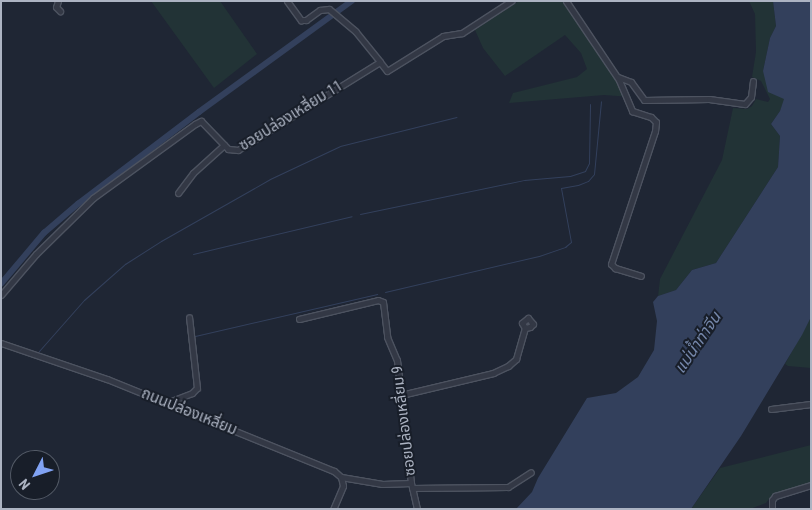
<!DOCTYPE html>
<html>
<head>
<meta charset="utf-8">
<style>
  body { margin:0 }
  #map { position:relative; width:812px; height:510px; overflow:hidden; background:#1f2634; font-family:"Roboto Condensed","Noto Sans Thai",sans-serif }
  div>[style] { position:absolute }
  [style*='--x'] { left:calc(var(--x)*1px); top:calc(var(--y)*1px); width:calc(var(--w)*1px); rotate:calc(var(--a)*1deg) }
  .green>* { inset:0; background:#223336 }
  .water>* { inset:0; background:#33405c }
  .stream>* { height:1px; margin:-0.5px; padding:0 0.5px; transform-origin:0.5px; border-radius:0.5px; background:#33405c }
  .canal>* { height:5.5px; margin:-2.75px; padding:0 2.75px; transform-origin:2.75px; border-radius:2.75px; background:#33405c }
  .roads { filter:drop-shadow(1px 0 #4d5360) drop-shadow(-1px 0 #4d5360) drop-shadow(0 1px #4d5360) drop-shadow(0 -1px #4d5360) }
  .minor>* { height:5px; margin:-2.5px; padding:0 2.5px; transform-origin:2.5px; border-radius:2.5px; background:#333845 }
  span { translate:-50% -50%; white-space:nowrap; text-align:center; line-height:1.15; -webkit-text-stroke:4px #181e29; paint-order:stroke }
  .street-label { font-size:15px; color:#acb3c2 }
  .water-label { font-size:16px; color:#7587aa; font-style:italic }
  .frame { position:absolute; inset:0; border:2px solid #acb3c2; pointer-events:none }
  .north { position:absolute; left:10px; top:450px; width:50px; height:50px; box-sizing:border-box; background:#181e29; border:1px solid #535a66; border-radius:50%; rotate:229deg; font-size:14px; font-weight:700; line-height:20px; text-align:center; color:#acb3c2 }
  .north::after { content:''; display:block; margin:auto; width:18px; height:22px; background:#80a2f3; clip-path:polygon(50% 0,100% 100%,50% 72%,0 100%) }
</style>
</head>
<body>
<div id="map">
  <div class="green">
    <i style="clip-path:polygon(151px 1px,220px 1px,257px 54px,214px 88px)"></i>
    <i style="clip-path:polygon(519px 1px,569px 1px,631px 97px,604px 95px,509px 103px,513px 93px,577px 77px,587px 69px,581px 53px,565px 35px,505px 76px,483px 48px,475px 30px)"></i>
    <i style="clip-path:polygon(749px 1px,773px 1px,776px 26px,770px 38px,763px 71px,785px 99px,780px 111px,771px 124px,780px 136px,778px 167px,716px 263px,692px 270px,676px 290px,658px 296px,660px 279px,722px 160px,733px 108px,747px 109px,752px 106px,756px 99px,768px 102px,770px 99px,761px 81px,752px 77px,756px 52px,755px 14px)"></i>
    <i style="clip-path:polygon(811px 317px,811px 368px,788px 366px,785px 364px)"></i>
    <i style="clip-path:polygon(811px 445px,811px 484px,772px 495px,766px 503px,750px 509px,691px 509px,720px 468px)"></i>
  </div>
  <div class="water">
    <i style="clip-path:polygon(773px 1px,811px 1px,811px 317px,802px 335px,741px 436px,691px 509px,516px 509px,532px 492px,538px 478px,587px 398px,616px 393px,638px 377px,654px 350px,657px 321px,653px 302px,658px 296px,676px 290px,692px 270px,716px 263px,778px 167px,780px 136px,771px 124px,780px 111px,784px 99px,768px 92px,763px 71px,770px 38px,776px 26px)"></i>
  </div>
  <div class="stream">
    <i style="--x:360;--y:214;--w:167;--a:-11.7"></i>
    <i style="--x:524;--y:180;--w:46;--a:-5"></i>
    <i style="--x:570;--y:176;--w:16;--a:-18"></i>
    <i style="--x:585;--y:171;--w:9;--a:-63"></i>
    <i style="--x:589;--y:163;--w:59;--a:-89"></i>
    <i style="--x:193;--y:254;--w:163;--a:-13.4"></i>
    <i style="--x:385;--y:292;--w:158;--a:-13.2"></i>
    <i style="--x:539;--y:256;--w:28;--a:-19"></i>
    <i style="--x:565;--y:247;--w:8;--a:-40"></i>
    <i style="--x:571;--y:242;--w:55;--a:-100.5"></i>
    <i style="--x:561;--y:188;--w:17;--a:-10"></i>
    <i style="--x:578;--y:185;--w:11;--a:-22"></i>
    <i style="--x:588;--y:181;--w:9;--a:-49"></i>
    <i style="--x:594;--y:174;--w:73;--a:-84.5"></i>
    <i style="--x:195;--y:336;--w:187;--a:-13"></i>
    <i style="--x:39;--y:351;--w:68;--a:-48.6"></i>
    <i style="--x:84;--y:300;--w:55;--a:-41.3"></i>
    <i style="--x:125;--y:264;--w:43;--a:-32.6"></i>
    <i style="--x:161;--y:241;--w:125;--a:-29.6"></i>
    <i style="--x:270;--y:179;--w:77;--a:-25.2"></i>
    <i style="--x:340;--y:146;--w:120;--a:-14"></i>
  </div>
  <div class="canal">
    <i style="--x:1;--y:284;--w:67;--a:-49.9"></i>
    <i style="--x:44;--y:233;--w:45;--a:-40.5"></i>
    <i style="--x:78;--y:204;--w:152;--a:-37.2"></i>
    <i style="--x:199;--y:112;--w:189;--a:-36"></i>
  </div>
  <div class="roads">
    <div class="minor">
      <i style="--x:58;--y:1;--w:6;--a:108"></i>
      <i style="--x:56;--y:7;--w:6;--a:45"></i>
      <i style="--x:287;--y:1;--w:24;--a:54"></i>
      <i style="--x:301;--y:20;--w:5;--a:0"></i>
      <i style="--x:306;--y:20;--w:17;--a:-36"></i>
      <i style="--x:320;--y:10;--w:9;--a:-6"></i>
      <i style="--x:329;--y:9;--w:35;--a:40"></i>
      <i style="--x:356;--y:32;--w:38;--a:51"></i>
      <i style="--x:566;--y:1;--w:95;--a:56.1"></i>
      <i style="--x:619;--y:80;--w:34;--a:67"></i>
      <i style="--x:632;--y:111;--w:20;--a:18"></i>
      <i style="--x:651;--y:117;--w:7;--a:45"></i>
      <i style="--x:656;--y:122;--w:9;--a:96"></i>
      <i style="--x:655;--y:131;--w:140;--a:108.3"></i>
      <i style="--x:611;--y:264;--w:6;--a:45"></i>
      <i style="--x:615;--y:268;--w:27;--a:17"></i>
      <i style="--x:618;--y:77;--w:14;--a:21"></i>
      <i style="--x:631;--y:82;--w:22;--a:54"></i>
      <i style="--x:644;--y:100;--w:65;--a:-0.9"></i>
      <i style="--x:709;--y:99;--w:36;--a:8"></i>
      <i style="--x:745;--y:104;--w:9;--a:-49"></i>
      <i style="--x:751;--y:97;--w:16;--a:-83"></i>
      <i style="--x:178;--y:193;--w:25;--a:-53"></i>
      <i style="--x:193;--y:173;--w:42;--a:-42.1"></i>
      <i style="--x:1;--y:295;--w:54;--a:-49.5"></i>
      <i style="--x:36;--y:254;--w:80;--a:-44.5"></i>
      <i style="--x:93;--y:198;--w:126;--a:-36"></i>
      <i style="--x:195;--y:124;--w:7;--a:-27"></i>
      <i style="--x:201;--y:121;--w:39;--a:46"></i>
      <i style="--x:228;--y:149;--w:10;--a:6"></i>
      <i style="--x:238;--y:150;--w:167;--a:-31.8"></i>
      <i style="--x:380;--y:62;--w:11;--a:52"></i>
      <i style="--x:387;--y:71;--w:66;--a:-32"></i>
      <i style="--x:443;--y:36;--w:19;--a:-9"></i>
      <i style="--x:462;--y:33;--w:59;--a:-33.1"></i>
      <i style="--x:299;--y:319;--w:81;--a:-13.5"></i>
      <i style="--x:378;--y:300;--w:5;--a:22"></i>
      <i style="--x:383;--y:302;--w:35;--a:83"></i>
      <i style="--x:387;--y:337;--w:25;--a:67"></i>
      <i style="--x:397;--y:360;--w:124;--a:83.5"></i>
      <i style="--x:411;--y:483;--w:27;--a:77"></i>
      <i style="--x:1;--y:343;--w:112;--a:18.8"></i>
      <i style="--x:107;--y:379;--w:245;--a:22.1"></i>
      <i style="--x:334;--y:471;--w:9;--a:41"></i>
      <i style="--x:341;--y:477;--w:9;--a:77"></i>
      <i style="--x:343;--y:486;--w:25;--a:113"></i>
      <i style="--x:401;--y:395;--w:95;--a:-13.4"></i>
      <i style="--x:493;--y:373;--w:17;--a:-25"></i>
      <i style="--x:508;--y:366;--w:11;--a:-41"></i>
      <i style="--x:516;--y:359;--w:32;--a:-74"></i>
      <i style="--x:525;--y:328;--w:6;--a:-121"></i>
      <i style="--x:522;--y:323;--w:8;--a:-40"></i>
      <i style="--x:528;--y:318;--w:8;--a:50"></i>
      <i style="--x:533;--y:324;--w:4;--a:135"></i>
      <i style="--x:530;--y:327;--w:5;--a:169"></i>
      <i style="--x:166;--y:403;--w:28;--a:-21"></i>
      <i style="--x:192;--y:393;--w:7;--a:-45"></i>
      <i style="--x:197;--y:388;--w:71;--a:-96.4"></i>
      <i style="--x:771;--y:409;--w:40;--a:-7.1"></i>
      <i style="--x:341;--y:477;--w:42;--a:9.7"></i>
      <i style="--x:382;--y:484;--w:29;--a:-2"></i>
      <i style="--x:412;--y:488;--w:96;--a:-0.6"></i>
      <i style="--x:508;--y:487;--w:27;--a:-33"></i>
      <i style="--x:772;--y:509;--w:9;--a:-90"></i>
      <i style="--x:772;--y:500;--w:5;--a:-53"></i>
      <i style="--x:775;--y:496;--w:38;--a:-17"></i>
    </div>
  </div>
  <div class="street-label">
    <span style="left:291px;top:116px;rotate:-32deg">ซอยปล่องเหลี่ยม 11</span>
    <span style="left:189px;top:412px;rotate:22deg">ถนนปล่องเหลี่ยม</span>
    <span style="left:404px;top:421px;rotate:-97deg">ซอยปล่องเหลี่ยม 9</span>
  </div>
  <div class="water-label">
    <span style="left:698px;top:343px;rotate:-56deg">แม่น้ำท่าจีน</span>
  </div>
  <div class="frame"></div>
  <div class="north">N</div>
</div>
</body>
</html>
